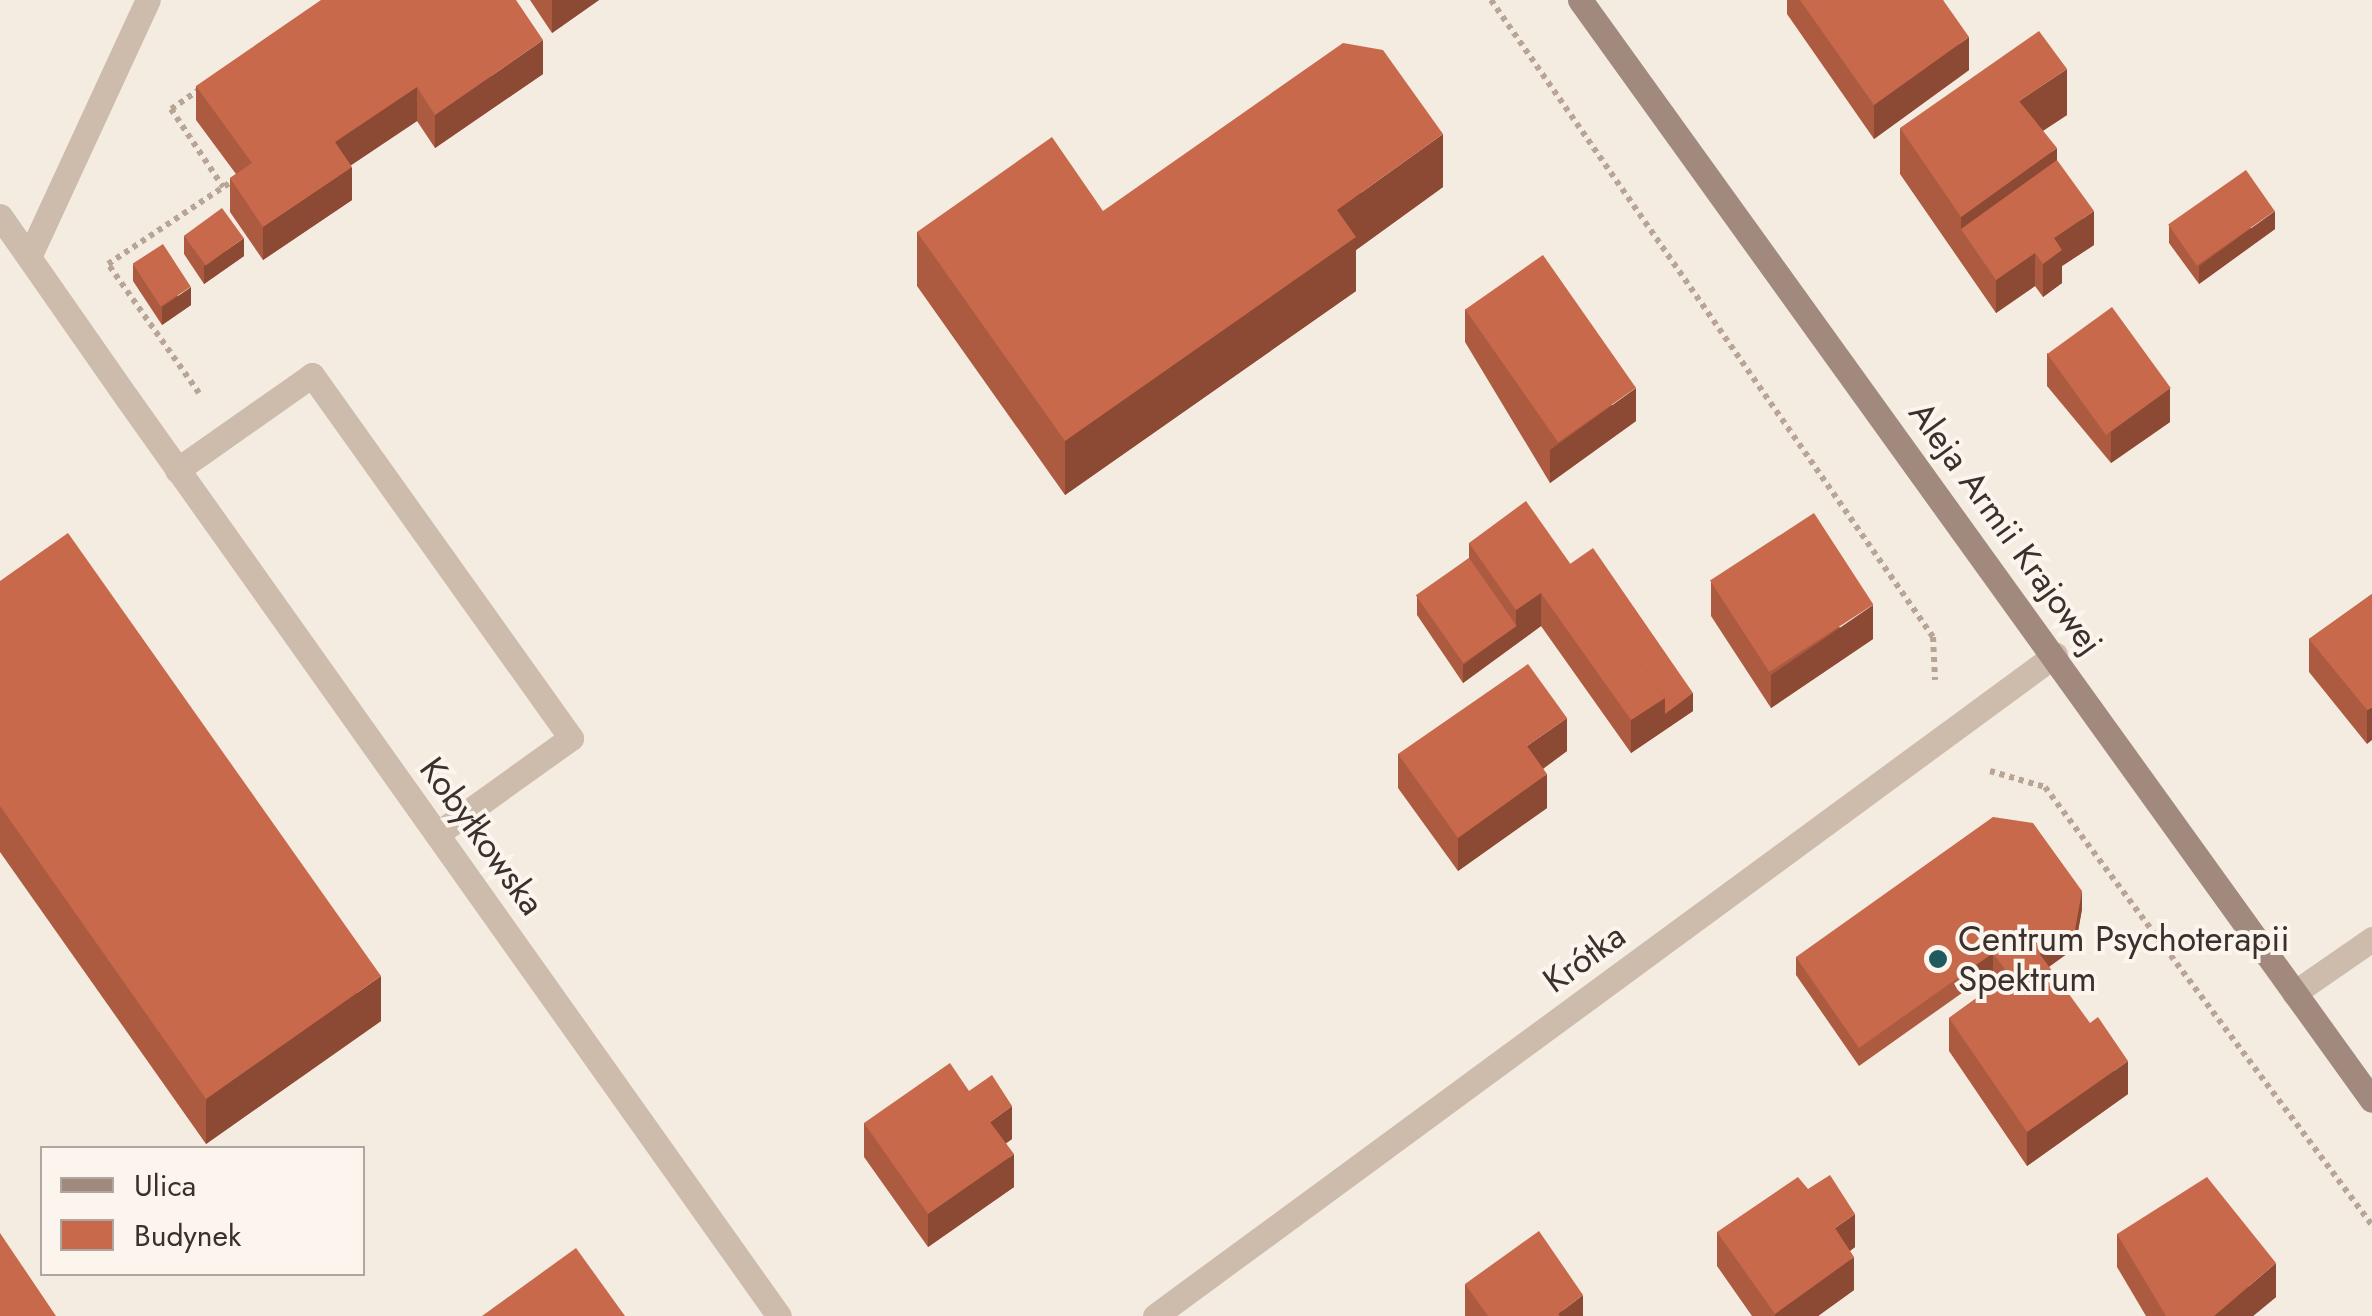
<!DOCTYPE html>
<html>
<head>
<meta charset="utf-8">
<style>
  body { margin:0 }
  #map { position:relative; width:2372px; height:1316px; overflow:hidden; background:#f4ebe1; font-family:Jost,sans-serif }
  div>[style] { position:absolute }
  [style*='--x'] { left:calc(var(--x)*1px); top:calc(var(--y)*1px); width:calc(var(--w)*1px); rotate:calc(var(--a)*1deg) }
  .path>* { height:6px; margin-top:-3px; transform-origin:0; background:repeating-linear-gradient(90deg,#b9a596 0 5px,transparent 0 10px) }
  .lane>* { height:25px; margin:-12.5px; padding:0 12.5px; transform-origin:12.5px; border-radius:12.5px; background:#cdbbac }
  .street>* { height:25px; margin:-12.5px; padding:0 12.5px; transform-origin:12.5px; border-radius:12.5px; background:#cdbbac }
  .secondary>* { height:25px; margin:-12.5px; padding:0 12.5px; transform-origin:12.5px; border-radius:12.5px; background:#a18a7d }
  .wall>* { inset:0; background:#ac5a40 }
  .shaded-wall>* { inset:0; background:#8c4a34; transform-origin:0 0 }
  .building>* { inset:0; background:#c8694b; transform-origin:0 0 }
  .dots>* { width:28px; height:28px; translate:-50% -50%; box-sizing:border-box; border:5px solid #fbf5ee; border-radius:50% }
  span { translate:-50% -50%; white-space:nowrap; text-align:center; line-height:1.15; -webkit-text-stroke:8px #fbf5ee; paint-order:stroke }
  .street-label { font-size:35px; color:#3b302b }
  .poi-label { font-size:35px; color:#3b302b }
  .left { translate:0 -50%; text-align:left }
  .legend { position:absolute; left:40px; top:1146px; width:325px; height:130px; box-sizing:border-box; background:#fbf5ee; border:2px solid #aea6a0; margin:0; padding:12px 18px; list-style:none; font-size:30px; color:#3b302b }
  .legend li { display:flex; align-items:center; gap:20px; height:50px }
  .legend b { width:50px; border:2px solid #aea6a0 }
</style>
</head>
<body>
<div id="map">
  <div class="path">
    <i style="--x:1491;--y:0;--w:775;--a:55.24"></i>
    <i style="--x:1933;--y:637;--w:43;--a:87.3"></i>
    <i style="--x:200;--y:89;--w:35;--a:145"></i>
    <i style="--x:171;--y:109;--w:94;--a:56.3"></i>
    <i style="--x:199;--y:393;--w:158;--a:-125.2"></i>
    <i style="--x:108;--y:264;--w:155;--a:-33.7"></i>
    <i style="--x:1990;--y:771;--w:57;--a:16.2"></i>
    <i style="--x:2045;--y:787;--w:547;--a:53.26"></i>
  </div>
  <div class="lane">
    <i style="--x:0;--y:216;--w:222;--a:55.1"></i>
    <i style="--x:29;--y:257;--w:283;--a:-65.2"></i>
    <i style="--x:177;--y:470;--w:165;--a:-35.1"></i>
    <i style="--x:312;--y:375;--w:446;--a:54.5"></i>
    <i style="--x:571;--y:738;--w:165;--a:144.4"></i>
  </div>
  <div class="street">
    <i style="--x:127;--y:398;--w:1126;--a:54.62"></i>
    <i style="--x:2294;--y:993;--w:95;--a:-34.7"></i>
    <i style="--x:1155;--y:1316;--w:1117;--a:-36.3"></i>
  </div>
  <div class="secondary">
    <i style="--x:1580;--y:0;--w:1355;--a:54.25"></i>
  </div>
  <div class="wall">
    <i style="clip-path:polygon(530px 0,599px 0,552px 33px)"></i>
    <i style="clip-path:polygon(1787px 0,1943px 0,1969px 70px,1874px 139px,1787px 14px)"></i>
    <i style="clip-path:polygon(543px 74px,435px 148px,417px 121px,351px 165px,352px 200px,263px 260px,230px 212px,230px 178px,236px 174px,196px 120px,196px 86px)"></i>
    <i style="clip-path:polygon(2067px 115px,2043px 131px,2094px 245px,2062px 266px,2062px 283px,2043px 297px,2035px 286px,1996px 313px,1900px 174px,1900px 128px)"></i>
    <i style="clip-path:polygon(1443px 187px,1356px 250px,1356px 291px,1065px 495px,917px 286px,917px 232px,1103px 211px)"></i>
    <i style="clip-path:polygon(2169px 225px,2275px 229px,2199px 284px,2169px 243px)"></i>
    <i style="clip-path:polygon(184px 236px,244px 256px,204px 284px,184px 254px)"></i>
    <i style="clip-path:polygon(133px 264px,191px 305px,162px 325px,133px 281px)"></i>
    <i style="clip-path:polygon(1465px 309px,1636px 421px,1550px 483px,1465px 342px)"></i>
    <i style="clip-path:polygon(2047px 353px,2170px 422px,2111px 463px,2047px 386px)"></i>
    <i style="clip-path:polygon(1469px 543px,1570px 564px,1693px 711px,1631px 753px,1541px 626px,1463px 683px,1417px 615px,1417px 597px,1469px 558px)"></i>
    <i style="clip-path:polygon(0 581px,381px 1021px,206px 1144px,0 852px)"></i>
    <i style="clip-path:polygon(1711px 582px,1873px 639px,1771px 708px,1711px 616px)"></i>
    <i style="clip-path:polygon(2372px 594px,2367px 744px,2309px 672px,2309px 639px)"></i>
    <i style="clip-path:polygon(1567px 751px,1543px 769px,1547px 808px,1458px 871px,1398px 788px,1398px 754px)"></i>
    <i style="clip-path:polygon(2082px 909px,2075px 948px,2049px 967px,2128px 1094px,2027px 1166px,1949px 1051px,1949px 1018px,2000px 981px,1993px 971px,1859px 1066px,1796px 975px,1796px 957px)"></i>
    <i style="clip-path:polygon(864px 1123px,1012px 1139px,1006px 1143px,1014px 1187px,928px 1247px,864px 1157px)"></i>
    <i style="clip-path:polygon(1717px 1232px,1855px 1247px,1850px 1251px,1854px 1290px,1818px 1316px,1752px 1316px,1717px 1266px)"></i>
    <i style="clip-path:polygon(2117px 1234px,2276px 1297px,2253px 1316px,2146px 1316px,2117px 1267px)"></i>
    <i style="clip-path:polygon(1465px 1284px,1583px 1316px,1465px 1316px)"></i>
  </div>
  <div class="shaded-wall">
    <i style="clip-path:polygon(552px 0,599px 0,552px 33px)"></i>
    <i style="clip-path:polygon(1969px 37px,1969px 70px,1874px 139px,1874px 105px)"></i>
    <i style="clip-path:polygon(543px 40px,543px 74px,435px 148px,435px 115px)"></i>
    <i style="clip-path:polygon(2067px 69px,2067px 115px,2019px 146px,2019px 101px)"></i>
    <i style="clip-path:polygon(417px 87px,417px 121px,335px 176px,335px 142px)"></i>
    <i style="clip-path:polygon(1443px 134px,1443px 187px,1356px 250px,1356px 291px,1065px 495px,1065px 441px,1337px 210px)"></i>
    <i style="clip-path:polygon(2057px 148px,2057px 194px,1961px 229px,1961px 217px)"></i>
    <i style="clip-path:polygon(352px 167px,352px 200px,263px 260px,263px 227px)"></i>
    <i style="clip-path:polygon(2094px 211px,2094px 245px,2062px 266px,2062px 283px,2043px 297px,2043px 264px,2054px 238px)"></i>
    <i style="clip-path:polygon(2275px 211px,2275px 229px,2199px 284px,2199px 266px)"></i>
    <i style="clip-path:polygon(244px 238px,244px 256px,204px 284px,204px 266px)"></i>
    <i style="clip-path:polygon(2035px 253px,2035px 286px,1996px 313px,1996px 280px)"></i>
    <i style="clip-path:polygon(191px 287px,191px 305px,162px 325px,162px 307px)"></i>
    <i style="clip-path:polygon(1636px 388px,1636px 421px,1550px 483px,1550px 450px)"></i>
    <i style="clip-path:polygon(2170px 388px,2170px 422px,2111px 463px,2111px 429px)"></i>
    <i style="clip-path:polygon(1541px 593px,1541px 626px,1463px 683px,1463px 665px,1516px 626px,1516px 610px)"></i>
    <i style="clip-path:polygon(1873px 605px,1873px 639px,1771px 708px,1771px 675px)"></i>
    <i style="clip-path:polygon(1693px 693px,1693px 711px,1631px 753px,1631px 720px,1665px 698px)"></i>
    <i style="clip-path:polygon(2372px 707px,2372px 740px,2367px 744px,2367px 710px)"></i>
    <i style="clip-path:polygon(1567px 718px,1567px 751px,1527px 780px,1527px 746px)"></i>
    <i style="clip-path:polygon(1547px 774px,1547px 808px,1458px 871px,1458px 838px)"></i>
    <i style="clip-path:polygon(2082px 891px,2082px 909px,2075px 948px,2010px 994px)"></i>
    <i style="left:1993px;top:953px;width:18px;height:164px;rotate:90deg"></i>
    <i style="clip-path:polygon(381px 976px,381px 1021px,206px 1144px,206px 1099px)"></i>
    <i style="clip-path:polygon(2128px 1061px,2128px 1094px,2027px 1166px,2027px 1132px)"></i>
    <i style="clip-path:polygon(1012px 1106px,1012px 1139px,990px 1155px,990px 1122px)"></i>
    <i style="clip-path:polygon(1014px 1154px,1014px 1187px,928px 1247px,928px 1214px)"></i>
    <i style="clip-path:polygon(1855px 1214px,1855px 1247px,1835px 1262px,1835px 1228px)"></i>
    <i style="clip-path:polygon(1854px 1257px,1854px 1290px,1818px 1316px,1775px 1316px,1775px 1314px)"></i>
    <i style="clip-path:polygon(2276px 1263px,2276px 1297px,2253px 1316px,2214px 1316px)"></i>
    <i style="clip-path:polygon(1583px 1295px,1583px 1316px,1558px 1316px,1558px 1314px)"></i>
  </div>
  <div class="building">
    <i style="clip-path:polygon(321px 0,516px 0,543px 40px,435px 115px,417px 87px,335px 142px,352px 167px,263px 227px,230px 178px,252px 163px,196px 86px)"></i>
    <i style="clip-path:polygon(1800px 0,1943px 0,1969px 37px,1874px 105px)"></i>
    <i style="clip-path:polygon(2039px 31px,2067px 69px,2019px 101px,2057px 148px,1961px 217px,1900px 128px)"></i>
    <i style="clip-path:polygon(1343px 43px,1383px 50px,1443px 134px,1337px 210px,1356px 237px,1065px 441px,917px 232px,1052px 137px,1103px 211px)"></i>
    <i style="clip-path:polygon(2057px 160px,2094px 211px,2054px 238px,2062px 250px,2043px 264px,2035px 253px,1996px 280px,1961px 229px)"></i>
    <i style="left:2246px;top:170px;width:50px;height:95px;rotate:55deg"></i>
    <i style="left:222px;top:208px;width:37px;height:47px;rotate:54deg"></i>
    <i style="left:163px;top:244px;width:51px;height:36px;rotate:57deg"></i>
    <i style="left:1543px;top:255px;width:162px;height:95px;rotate:55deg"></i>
    <i style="left:2112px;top:307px;width:100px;height:80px;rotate:54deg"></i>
    <i style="clip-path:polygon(1526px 501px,1665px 698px,1631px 720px,1541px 593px,1516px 610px,1469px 543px)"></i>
    <i style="left:1814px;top:513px;width:109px;height:124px;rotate:57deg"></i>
    <i style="clip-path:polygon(68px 533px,381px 976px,206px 1099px,0 806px,0 581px)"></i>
    <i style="clip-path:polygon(1593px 548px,1693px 693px,1665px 714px,1665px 698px,1570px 564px)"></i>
    <i style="left:1469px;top:558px;width:83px;height:65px;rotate:55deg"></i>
    <i style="clip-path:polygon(2372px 594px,2372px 707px,2367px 710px,2309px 639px)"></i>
    <i style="clip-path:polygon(1528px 664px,1567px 718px,1527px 746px,1547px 774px,1458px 838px,1398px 754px)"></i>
    <i style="clip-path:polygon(1993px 817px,2033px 823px,2082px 891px,2075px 930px,2009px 975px,1993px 953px,1859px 1048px,1796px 957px)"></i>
    <i style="clip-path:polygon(2039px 953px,2090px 1023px,2098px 1017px,2128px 1061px,2027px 1132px,1949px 1018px)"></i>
    <i style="clip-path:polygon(950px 1063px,969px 1091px,992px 1075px,1012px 1106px,990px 1122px,1014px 1154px,928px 1214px,864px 1123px)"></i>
    <i style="clip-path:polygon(1830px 1175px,1855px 1214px,1835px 1228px,1854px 1257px,1775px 1314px,1717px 1232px,1798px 1177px,1808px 1189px)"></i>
    <i style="clip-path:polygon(2207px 1177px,2276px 1263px,2214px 1316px,2166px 1316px,2117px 1234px)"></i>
    <i style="clip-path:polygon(1539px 1231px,1583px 1295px,1558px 1314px,1560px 1316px,1488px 1316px,1465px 1284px)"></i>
    <i style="clip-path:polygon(0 1233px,56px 1316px,0 1316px)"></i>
    <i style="clip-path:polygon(576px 1248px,625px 1316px,482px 1316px)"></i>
  </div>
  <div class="dots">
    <i style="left:1938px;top:959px;background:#1f5a5e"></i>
  </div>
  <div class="street-label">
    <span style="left:2006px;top:528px;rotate:54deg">Aleja Armii Krajowej</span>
    <span style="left:482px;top:836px;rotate:54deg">Kobyłkowska</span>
    <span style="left:1584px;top:958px;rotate:-36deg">Krótka</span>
  </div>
  <div class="poi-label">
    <span class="left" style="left:1958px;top:959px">Centrum Psychoterapii<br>Spektrum</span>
  </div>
  <ul class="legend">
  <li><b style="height:12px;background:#a18a7d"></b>Ulica</li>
  <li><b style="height:28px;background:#c8694b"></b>Budynek</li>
  </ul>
</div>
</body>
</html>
